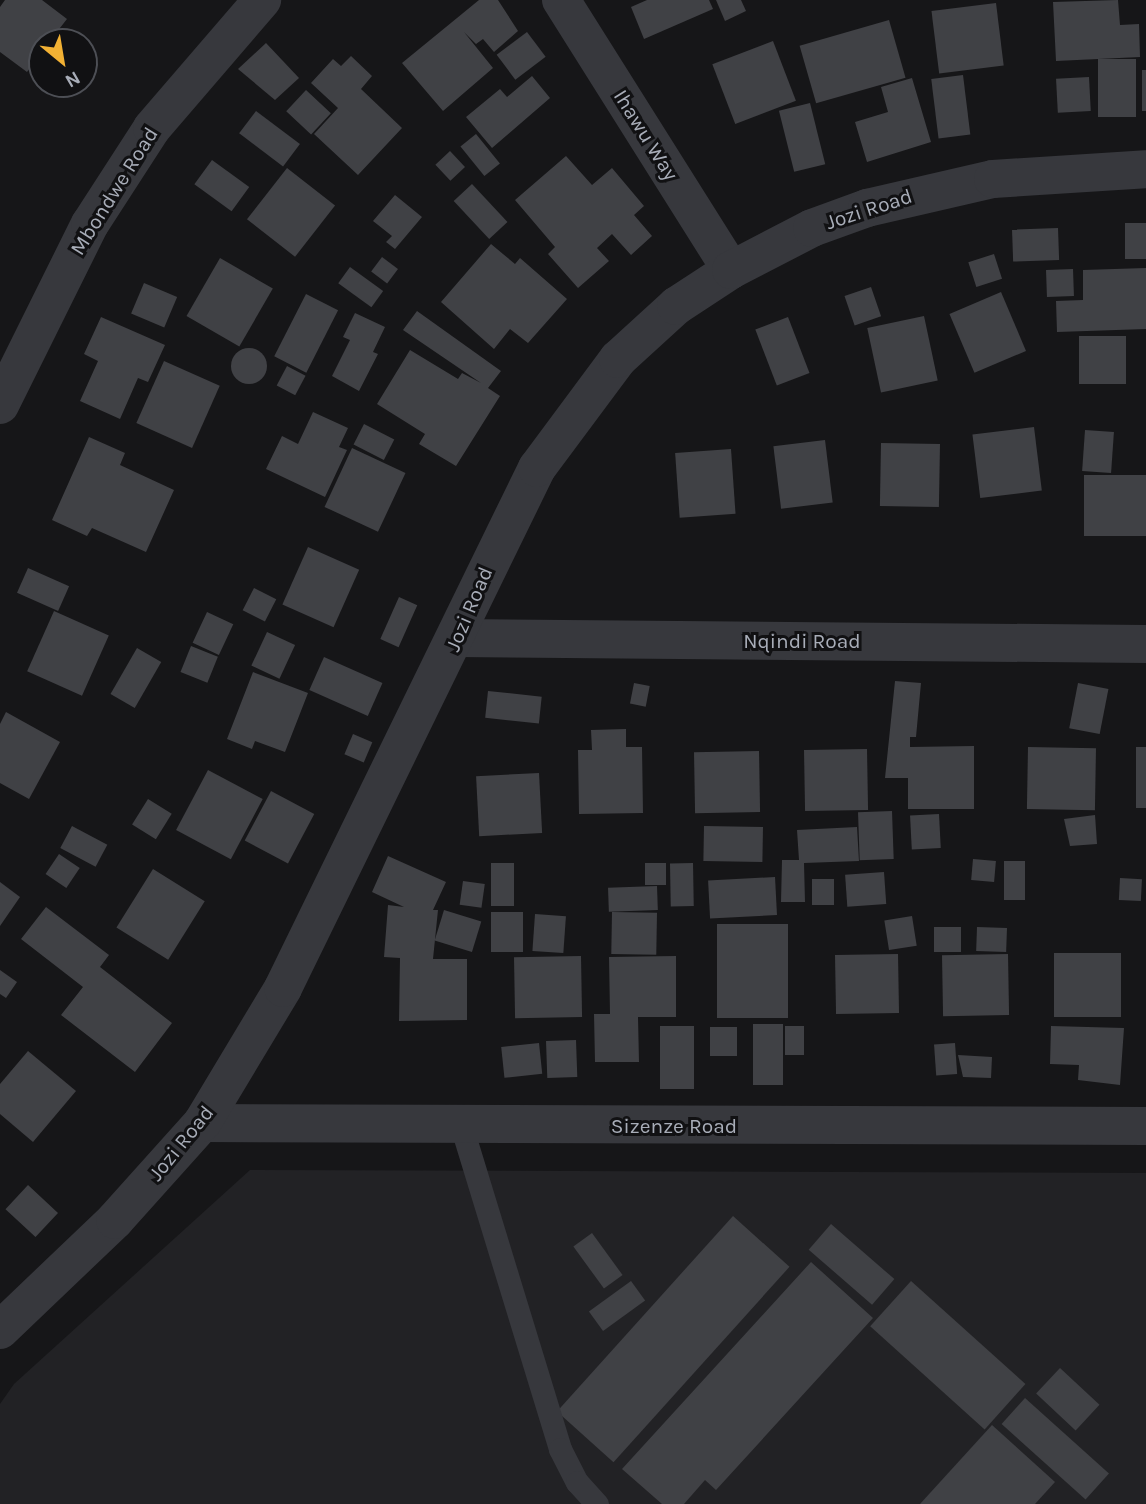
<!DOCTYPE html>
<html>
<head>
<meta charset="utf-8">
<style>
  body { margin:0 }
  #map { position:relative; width:1146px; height:1504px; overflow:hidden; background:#161618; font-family:Karla,sans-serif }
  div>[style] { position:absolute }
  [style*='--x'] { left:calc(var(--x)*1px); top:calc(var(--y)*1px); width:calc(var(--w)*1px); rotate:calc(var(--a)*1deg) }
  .built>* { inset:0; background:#222225 }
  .building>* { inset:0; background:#404145; transform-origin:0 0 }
  .round { border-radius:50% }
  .lane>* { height:23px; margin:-11.5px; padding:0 11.5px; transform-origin:11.5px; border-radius:11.5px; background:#37383d }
  .street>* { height:38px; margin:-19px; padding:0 19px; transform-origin:19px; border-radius:19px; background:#37383d }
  span { translate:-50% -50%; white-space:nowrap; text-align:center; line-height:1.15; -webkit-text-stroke:6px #111113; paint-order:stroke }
  .street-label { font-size:21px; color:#a8adb8 }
  .north { position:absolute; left:28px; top:28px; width:70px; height:70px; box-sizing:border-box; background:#111113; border:2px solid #4d4f55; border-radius:50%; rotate:150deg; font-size:19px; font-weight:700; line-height:28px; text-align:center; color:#a8adb8 }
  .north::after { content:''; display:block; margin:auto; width:24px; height:32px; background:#f2b134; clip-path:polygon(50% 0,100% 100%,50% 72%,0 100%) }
</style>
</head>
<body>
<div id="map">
  <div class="built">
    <i style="clip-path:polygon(250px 1170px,1146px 1173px,1146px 1504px,0 1504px,0 1404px,14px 1384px)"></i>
  </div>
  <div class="building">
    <i style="clip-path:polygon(5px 0,42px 0,67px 19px,49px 42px,42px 42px,42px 52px,27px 72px,0 52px,0 7px)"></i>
    <i style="clip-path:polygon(479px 0,498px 0,518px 31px,494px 52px,483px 39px,476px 44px,464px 32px,493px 68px,443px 111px,402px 63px)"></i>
    <i style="clip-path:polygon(647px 0,709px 0,713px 9px,644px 39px,631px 7px)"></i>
    <i style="clip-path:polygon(716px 0,741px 0,746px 11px,725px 21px)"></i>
    <i style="clip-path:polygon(1118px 0,1120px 25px,1139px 24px,1140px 57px,1056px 61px,1053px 2px)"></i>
    <i style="left:996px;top:3px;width:63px;height:65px;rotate:83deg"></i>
    <i style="left:889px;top:20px;width:60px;height:93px;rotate:74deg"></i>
    <i style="left:527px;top:32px;width:31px;height:38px;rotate:53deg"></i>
    <i style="left:773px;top:41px;width:64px;height:65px;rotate:69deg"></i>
    <i style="clip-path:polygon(266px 43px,299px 78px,275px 100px,238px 69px)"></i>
    <i style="clip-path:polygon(351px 56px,372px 76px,361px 89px,402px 128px,358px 175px,314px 134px,338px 108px,311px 83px,333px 59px,341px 66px)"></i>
    <i style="left:1136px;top:59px;width:58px;height:38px;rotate:90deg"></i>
    <i style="left:1142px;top:70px;width:4px;height:41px"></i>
    <i style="left:963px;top:75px;width:60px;height:32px;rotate:83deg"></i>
    <i style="clip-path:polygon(532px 76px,550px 98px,492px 148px,466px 117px,500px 89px,507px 97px)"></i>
    <i style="left:1089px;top:77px;width:34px;height:33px;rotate:87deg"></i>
    <i style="clip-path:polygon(912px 78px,931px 142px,867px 162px,855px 122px,888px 112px,881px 87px)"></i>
    <i style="left:306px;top:90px;width:34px;height:29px;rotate:43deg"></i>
    <i style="left:810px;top:103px;width:63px;height:32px;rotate:76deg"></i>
    <i style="left:256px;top:111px;width:55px;height:28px;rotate:37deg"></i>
    <i style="left:476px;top:134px;width:38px;height:20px;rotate:51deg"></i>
    <i style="left:450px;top:151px;width:22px;height:20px;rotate:47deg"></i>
    <i style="clip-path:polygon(566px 156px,592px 185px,612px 168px,644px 206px,634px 215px,652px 236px,631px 255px,612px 234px,597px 248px,609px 261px,578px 288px,548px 254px,555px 247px,515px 200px)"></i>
    <i style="left:212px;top:160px;width:46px;height:30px;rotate:36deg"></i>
    <i style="left:287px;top:168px;width:61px;height:65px;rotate:38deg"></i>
    <i style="left:472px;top:184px;width:52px;height:25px;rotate:47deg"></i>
    <i style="clip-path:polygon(395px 195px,422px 217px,395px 249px,386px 242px,392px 236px,373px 221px)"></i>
    <i style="left:1125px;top:223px;width:21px;height:36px"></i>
    <i style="left:1058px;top:228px;width:32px;height:46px;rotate:88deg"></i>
    <i style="clip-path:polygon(491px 244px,515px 264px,520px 258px,567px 299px,528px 343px,510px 329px,494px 349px,441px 302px)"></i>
    <i style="left:994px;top:254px;width:26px;height:27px;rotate:72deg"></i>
    <i style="left:382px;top:257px;width:20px;height:18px;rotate:37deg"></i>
    <i style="left:220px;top:258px;width:61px;height:67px;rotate:30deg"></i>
    <i style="left:350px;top:267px;width:41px;height:20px;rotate:36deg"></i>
    <i style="clip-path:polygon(1146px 268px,1146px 329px,1057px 332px,1056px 301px,1083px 300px,1083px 270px)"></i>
    <i style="left:1073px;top:269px;width:27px;height:27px;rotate:88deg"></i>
    <i style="left:144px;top:283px;width:36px;height:33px;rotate:23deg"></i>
    <i style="left:871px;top:287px;width:31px;height:28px;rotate:71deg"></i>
    <i style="left:1001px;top:292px;width:64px;height:56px;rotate:67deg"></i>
    <i style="left:306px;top:294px;width:36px;height:70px;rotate:27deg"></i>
    <i style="clip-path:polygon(417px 311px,501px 371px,488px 388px,500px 396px,456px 466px,419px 444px,425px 434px,377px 404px,410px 350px,458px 379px,462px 373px,481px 383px,403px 330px)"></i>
    <i style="clip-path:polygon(355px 313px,385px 327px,373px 352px,378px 354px,359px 391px,332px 376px,350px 340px,343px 337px)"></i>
    <i style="left:924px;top:316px;width:66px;height:58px;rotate:78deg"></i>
    <i style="clip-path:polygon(101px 317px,165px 345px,148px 382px,138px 378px,120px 419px,80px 401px,98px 361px,84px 354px)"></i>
    <i style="left:788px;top:317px;width:60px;height:35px;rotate:69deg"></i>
    <i style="left:1079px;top:336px;width:47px;height:48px"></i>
    <i class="round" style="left:231px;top:348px;width:36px;height:36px"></i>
    <i style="left:164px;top:361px;width:61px;height:68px;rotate:24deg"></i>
    <i style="left:287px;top:366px;width:21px;height:22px;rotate:28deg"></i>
    <i style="clip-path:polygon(313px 412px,348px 428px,339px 447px,347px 450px,325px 497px,266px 469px,282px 436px,298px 444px)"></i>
    <i style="left:364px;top:424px;width:34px;height:23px;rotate:27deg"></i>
    <i style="left:1034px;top:427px;width:64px;height:62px;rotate:83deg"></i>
    <i style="left:1085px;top:430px;width:29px;height:41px;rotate:4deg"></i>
    <i style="clip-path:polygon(89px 437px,125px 453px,120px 465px,174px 490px,146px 552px,92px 528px,87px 536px,52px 520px)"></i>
    <i style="left:825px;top:440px;width:63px;height:52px;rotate:83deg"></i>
    <i style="left:881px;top:443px;width:59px;height:63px;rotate:1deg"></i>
    <i style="left:352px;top:448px;width:59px;height:65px;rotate:25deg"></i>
    <i style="left:731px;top:449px;width:65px;height:56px;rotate:86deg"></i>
    <i style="left:1146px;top:475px;width:61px;height:62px;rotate:90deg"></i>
    <i style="left:308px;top:547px;width:56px;height:63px;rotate:24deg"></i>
    <i style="left:28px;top:568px;width:45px;height:27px;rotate:24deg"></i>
    <i style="left:254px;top:588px;width:25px;height:25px;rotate:27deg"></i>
    <i style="left:399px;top:597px;width:20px;height:46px;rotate:24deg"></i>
    <i style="left:54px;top:611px;width:60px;height:66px;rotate:24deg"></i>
    <i style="left:207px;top:612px;width:29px;height:34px;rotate:25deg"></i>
    <i style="left:267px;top:632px;width:31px;height:37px;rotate:25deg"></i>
    <i style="left:191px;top:646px;width:29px;height:28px;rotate:22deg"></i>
    <i style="left:137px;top:648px;width:28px;height:53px;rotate:30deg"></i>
    <i style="left:324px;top:657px;width:64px;height:36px;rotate:24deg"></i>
    <i style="clip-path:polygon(253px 672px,308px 693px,285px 752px,255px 741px,252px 749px,227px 739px)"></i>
    <i style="clip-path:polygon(895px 681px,921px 683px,916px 737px,910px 737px,910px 747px,974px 746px,974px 809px,908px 809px,908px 778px,885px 778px)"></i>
    <i style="left:634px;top:683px;width:16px;height:21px;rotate:11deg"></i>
    <i style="left:1078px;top:683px;width:31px;height:46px;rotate:11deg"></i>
    <i style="left:488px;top:691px;width:54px;height:27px;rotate:6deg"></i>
    <i style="clip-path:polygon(6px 712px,60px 742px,29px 799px,0 783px,0 724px)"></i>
    <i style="clip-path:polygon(626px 729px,626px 747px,642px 747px,643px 813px,579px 814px,578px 750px,592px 750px,591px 730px)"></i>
    <i style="left:353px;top:734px;width:21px;height:22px;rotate:23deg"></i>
    <i style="left:1028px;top:747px;width:68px;height:62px;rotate:1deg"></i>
    <i style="left:1136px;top:747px;width:10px;height:61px"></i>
    <i style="left:867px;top:749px;width:61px;height:63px;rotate:89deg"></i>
    <i style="left:759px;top:751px;width:61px;height:65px;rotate:89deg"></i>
    <i style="left:208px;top:770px;width:62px;height:68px;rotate:28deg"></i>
    <i style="left:539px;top:773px;width:60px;height:63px;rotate:87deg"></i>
    <i style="left:271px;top:791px;width:49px;height:56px;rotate:28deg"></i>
    <i style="left:148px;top:799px;width:28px;height:30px;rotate:32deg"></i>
    <i style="left:892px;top:811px;width:48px;height:34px;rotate:88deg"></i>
    <i style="left:939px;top:814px;width:34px;height:29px;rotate:87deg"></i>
    <i style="clip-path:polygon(1095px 815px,1097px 844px,1070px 846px,1064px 819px)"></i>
    <i style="left:72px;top:826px;width:40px;height:25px;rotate:28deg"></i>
    <i style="left:704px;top:826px;width:59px;height:35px;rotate:1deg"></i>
    <i style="clip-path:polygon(857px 827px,859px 861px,804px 863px,805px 902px,781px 902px,782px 860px,799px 860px,797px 830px)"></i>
    <i style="left:59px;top:854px;width:25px;height:24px;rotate:34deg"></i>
    <i style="clip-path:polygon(388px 856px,446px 882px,433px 910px,438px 910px,433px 959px,467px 959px,467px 1020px,399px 1021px,400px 958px,384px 957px,388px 905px,404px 907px,372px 892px)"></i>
    <i style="left:973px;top:859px;width:23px;height:21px;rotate:5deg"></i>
    <i style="left:1004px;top:861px;width:21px;height:39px"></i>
    <i style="left:491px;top:863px;width:23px;height:43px"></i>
    <i style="left:645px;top:863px;width:21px;height:22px"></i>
    <i style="left:693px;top:863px;width:43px;height:23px;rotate:89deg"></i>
    <i style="left:153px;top:869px;width:61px;height:69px;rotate:32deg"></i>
    <i style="left:884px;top:872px;width:32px;height:39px;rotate:86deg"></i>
    <i style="left:775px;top:877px;width:38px;height:67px;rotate:87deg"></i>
    <i style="left:1120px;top:878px;width:22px;height:22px;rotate:3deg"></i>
    <i style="left:812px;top:879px;width:22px;height:26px"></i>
    <i style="left:463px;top:881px;width:22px;height:24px;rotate:8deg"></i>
    <i style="clip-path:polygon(0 882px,20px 897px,0 926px)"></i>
    <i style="left:657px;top:886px;width:24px;height:49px;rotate:88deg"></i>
    <i style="clip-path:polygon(46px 907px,109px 955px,100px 967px,172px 1023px,135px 1072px,61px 1015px,83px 987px,21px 939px)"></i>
    <i style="left:444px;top:910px;width:39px;height:32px;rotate:17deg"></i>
    <i style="left:491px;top:912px;width:32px;height:40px"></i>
    <i style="left:612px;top:912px;width:45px;height:42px;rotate:1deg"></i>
    <i style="left:535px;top:914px;width:31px;height:37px;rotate:4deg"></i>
    <i style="left:912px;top:916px;width:30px;height:28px;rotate:81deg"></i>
    <i style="left:717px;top:924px;width:71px;height:94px"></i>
    <i style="left:961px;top:927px;width:25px;height:27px;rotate:90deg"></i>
    <i style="left:977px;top:927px;width:30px;height:24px;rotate:2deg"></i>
    <i style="left:1054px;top:953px;width:67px;height:64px"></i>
    <i style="left:898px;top:954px;width:59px;height:63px;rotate:89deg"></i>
    <i style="left:1008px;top:954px;width:61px;height:66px;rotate:89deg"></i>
    <i style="left:581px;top:956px;width:61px;height:67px;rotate:89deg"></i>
    <i style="clip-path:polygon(676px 956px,676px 1017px,638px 1017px,639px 1062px,595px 1062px,594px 1014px,610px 1014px,609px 957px)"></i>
    <i style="clip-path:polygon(0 970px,17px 982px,6px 998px,0 994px)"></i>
    <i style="left:753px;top:1024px;width:30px;height:61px"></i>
    <i style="left:694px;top:1026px;width:63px;height:34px;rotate:90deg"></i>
    <i style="left:785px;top:1026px;width:19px;height:29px"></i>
    <i style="clip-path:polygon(1051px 1026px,1124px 1028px,1120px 1085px,1078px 1080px,1079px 1065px,1050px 1064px)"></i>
    <i style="left:737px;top:1027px;width:29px;height:27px;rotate:90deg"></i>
    <i style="left:576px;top:1040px;width:37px;height:30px;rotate:88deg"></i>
    <i style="left:539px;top:1043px;width:31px;height:38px;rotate:84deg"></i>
    <i style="left:955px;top:1043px;width:31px;height:21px;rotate:86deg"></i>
    <i style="clip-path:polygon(28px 1051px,76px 1091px,33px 1142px,0 1114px,0 1084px)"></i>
    <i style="clip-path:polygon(958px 1055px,992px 1057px,991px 1078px,963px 1077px)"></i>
    <i style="left:28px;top:1185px;width:41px;height:33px;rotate:43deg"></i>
    <i style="left:733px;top:1216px;width:76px;height:263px;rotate:42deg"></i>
    <i style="left:831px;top:1224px;width:84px;height:34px;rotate:41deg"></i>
    <i style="left:592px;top:1233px;width:52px;height:23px;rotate:54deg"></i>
    <i style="clip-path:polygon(811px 1262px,873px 1318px,716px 1490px,705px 1480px,684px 1504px,662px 1504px,622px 1469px)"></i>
    <i style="left:631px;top:1281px;width:24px;height:52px;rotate:54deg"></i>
    <i style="left:911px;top:1281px;width:154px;height:61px;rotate:42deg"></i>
    <i style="left:1060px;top:1368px;width:54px;height:35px;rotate:43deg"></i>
    <i style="left:1025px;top:1398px;width:113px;height:35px;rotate:42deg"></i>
    <i style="clip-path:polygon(992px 1425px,1055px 1482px,1035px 1504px,920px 1504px)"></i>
  </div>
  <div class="lane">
    <i style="--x:461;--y:1125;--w:339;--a:73"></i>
    <i style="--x:560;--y:1449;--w:37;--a:63"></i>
    <i style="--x:577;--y:1482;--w:30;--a:48"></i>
  </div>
  <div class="street">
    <i style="--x:561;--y:0;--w:319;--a:57.8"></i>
    <i style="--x:0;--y:405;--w:202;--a:-63.6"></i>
    <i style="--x:90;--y:224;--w:114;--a:-57.1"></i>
    <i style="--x:152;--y:128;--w:169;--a:-49.3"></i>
    <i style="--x:458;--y:638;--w:688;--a:0.5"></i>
    <i style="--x:202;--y:1123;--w:944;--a:0.18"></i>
    <i style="--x:0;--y:1330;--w:159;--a:-43.7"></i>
    <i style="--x:115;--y:1220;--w:130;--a:-48.1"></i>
    <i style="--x:202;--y:1123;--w:157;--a:-59"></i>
    <i style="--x:283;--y:988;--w:579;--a:-63.97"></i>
    <i style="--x:537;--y:468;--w:136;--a:-53.4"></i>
    <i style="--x:618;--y:359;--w:79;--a:-42.4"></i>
    <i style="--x:676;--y:306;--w:66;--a:-33.2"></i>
    <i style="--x:731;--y:270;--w:91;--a:-27.4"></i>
    <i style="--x:812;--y:228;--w:59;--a:-20"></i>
    <i style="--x:867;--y:208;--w:129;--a:-13"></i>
    <i style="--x:993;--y:179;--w:153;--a:-3.7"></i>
  </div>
  <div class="street-label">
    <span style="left:646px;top:135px;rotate:58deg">Ihawu Way</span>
    <span style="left:114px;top:191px;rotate:-58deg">Mbondwe Road</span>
    <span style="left:869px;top:209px;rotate:-18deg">Jozi Road</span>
    <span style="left:469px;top:609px;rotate:-67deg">Jozi Road</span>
    <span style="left:802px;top:641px">Nqindi Road</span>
    <span style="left:674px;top:1126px">Sizenze Road</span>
    <span style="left:181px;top:1143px;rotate:-51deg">Jozi Road</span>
  </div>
  <div class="north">N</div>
</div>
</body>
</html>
